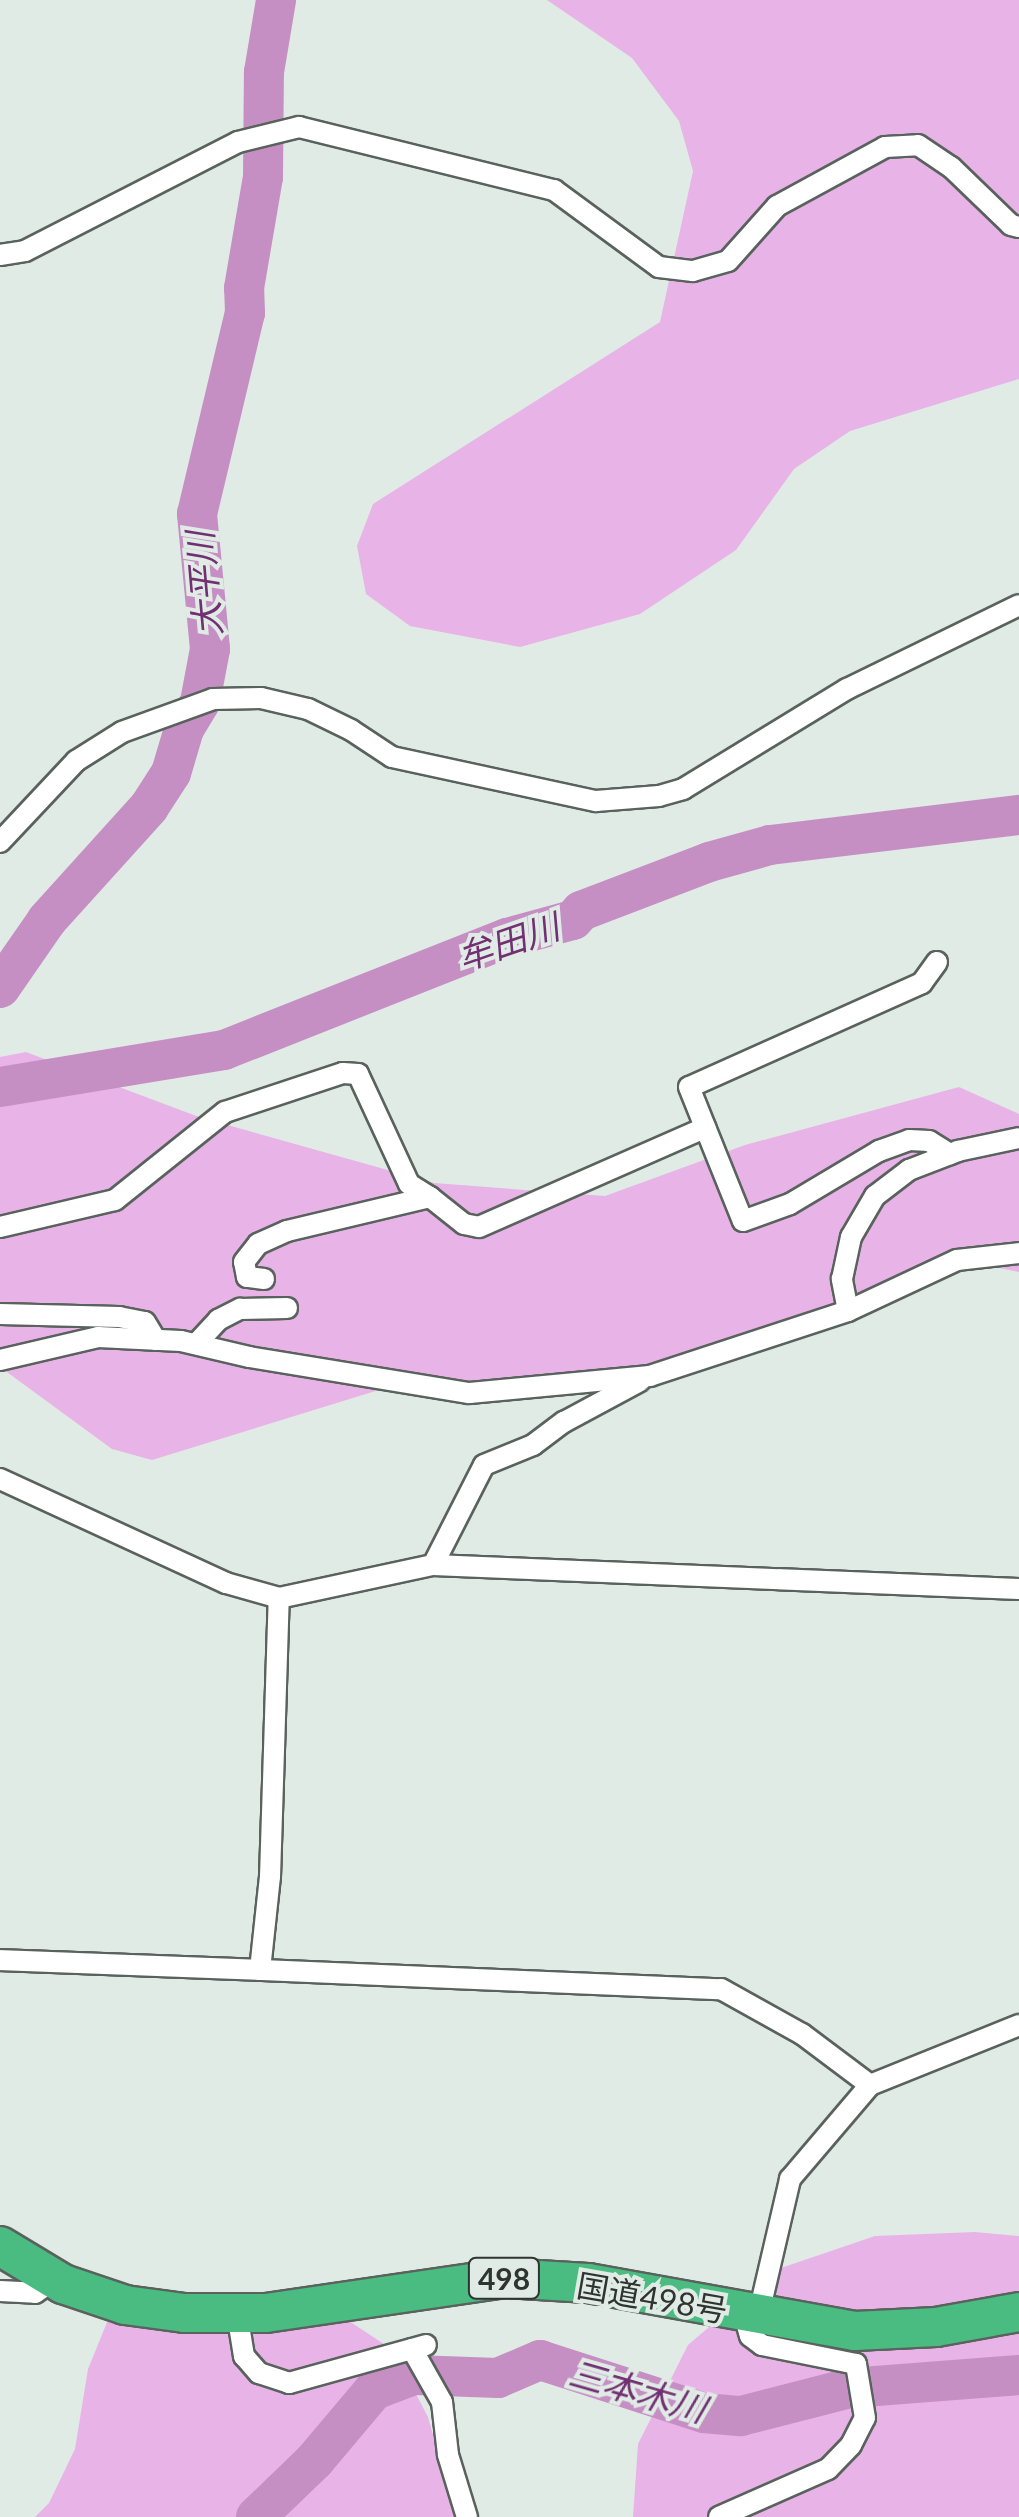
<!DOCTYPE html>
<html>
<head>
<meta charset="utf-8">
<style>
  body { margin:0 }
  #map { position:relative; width:1019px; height:2517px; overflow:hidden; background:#e1ebe5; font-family:Lato,"Noto Sans JP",sans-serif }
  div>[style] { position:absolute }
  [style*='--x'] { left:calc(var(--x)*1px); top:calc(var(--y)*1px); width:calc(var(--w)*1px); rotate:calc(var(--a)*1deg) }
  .green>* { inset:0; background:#e8b3e7 }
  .river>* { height:40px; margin:-20px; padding:0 20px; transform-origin:20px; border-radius:20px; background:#c58fc4 }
  .roads { filter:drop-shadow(2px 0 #59625c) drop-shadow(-2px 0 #59625c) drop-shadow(0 2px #59625c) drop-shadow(0 -2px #59625c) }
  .street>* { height:20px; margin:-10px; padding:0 10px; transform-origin:10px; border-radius:10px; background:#fff }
  .highway>* { height:38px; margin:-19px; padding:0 19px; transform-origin:19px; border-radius:19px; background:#4bbc81 }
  span { translate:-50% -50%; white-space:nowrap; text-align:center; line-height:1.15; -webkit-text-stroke:8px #e1ebe5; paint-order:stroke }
  .shield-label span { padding:2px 8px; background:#e1ebe5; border:2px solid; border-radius:8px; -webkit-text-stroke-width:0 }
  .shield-label { font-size:30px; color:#303431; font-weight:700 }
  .street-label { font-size:32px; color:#303431 }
  .water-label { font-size:35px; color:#713072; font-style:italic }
</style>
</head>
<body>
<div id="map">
  <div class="green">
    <div style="clip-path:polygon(547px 0,1019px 0,1019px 379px,850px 431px,794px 469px,736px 550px,640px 614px,520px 647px,410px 626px,366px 594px,357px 546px,373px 504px,660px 322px,693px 171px,679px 121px,632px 58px)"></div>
    <div style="clip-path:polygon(26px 1052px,199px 1117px,434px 1183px,605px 1196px,745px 1145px,959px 1087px,1019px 1114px,1019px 1272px,989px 1266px,913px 1270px,741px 1354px,685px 1376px,516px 1385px,449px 1379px,395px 1385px,152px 1460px,112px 1449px,0 1367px,0 1057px)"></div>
    <div style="clip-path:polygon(975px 2232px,1019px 2236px,1019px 2517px,633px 2517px,638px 2444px,688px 2345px,736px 2304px,778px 2269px,875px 2236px)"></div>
    <div style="clip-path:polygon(293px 2304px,349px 2321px,393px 2350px,428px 2417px,456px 2517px,35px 2517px,49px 2503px,75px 2449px,88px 2369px,110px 2315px)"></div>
  </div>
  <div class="river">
    <div style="--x:0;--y:988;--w:83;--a:-55.3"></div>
    <div style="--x:47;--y:920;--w:152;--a:-47.9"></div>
    <div style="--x:149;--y:807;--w:40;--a:-57.1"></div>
    <div style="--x:171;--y:773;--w:46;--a:-73.5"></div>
    <div style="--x:184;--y:729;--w:31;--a:-59"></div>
    <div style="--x:200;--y:702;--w:54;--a:-79.3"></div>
    <div style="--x:210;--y:649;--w:136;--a:-95.5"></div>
    <div style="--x:197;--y:514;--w:207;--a:-76.6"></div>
    <div style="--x:245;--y:313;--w:25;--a:-92"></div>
    <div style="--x:244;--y:288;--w:113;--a:-80.3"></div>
    <div style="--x:263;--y:177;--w:105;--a:-89.5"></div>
    <div style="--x:264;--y:72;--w:73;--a:-80.5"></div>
    <div style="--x:0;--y:1087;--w:227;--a:-9.4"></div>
    <div style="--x:224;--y:1050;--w:304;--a:-21.6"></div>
    <div style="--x:507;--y:938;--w:68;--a:-15.3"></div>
    <div style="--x:573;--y:920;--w:12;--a:-48"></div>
    <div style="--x:581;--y:911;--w:137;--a:-20.9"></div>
    <div style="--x:709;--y:862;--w:63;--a:-15.6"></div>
    <div style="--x:770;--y:845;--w:251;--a:-6.9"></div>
    <div style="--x:256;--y:2517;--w:82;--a:-44"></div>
    <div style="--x:315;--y:2460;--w:92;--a:-49.9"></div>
    <div style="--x:374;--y:2390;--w:43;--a:-20.6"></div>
    <div style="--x:414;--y:2375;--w:84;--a:2"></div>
    <div style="--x:498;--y:2378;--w:46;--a:-23.2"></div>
    <div style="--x:540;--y:2360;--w:172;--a:17.9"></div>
    <div style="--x:704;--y:2413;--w:37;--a:5"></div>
    <div style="--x:741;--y:2416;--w:113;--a:-14.4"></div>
    <div style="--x:850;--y:2388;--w:169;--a:-4.4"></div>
  </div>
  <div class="roads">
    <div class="street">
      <div style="--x:0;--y:255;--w:25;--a:-9"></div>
      <div style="--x:25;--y:251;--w:239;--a:-27.1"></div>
      <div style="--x:238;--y:142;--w:63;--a:-13.8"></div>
      <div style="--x:299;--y:127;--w:263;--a:13.9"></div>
      <div style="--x:554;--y:190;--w:130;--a:36.3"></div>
      <div style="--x:659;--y:267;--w:34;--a:7"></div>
      <div style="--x:693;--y:271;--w:36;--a:-16"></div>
      <div style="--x:728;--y:261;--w:74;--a:-48.3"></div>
      <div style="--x:777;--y:206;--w:123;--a:-28.6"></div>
      <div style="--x:885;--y:147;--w:33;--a:-3"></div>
      <div style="--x:918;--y:145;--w:40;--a:34"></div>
      <div style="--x:951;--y:167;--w:83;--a:44"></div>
      <div style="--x:1011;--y:225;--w:8;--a:14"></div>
      <div style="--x:0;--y:842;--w:111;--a:-46.8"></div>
      <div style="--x:76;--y:761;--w:54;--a:-32.2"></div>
      <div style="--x:122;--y:732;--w:97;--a:-19.9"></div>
      <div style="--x:213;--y:699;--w:48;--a:-1.2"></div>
      <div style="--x:261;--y:698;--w:48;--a:13.2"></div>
      <div style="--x:308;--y:709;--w:48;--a:26"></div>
      <div style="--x:351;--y:730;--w:49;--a:33.4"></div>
      <div style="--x:392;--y:757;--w:209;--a:12.2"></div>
      <div style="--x:596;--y:801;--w:63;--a:-4.5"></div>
      <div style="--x:659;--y:796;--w:25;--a:-16"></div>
      <div style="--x:683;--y:789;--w:192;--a:-31.4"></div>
      <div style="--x:847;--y:689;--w:191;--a:-26"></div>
      <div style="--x:937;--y:962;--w:26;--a:126"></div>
      <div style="--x:922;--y:983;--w:255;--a:155.9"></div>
      <div style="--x:689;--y:1087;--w:144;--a:68.1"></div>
      <div style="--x:743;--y:1221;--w:50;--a:-19.9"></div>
      <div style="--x:790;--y:1204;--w:104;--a:-30.8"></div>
      <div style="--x:879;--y:1151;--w:32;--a:-20"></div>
      <div style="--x:909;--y:1140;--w:20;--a:3"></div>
      <div style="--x:929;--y:1141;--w:25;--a:32"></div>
      <div style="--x:0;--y:1227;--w:118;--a:-13.2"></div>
      <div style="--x:115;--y:1200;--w:141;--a:-38.7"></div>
      <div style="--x:225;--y:1112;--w:124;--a:-18.3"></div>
      <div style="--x:343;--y:1073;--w:15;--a:4"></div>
      <div style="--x:358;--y:1074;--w:121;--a:65.1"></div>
      <div style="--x:409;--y:1184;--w:25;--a:32"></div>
      <div style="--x:264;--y:1279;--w:17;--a:-173"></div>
      <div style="--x:247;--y:1277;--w:15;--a:-101"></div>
      <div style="--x:244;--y:1262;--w:23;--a:-52"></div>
      <div style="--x:258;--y:1244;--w:32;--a:-24"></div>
      <div style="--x:287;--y:1231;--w:147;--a:-13.4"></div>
      <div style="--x:430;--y:1197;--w:43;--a:38.5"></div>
      <div style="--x:464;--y:1224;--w:15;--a:11"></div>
      <div style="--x:479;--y:1227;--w:247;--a:-23.7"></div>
      <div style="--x:848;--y:1311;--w:33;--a:-101"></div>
      <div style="--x:842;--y:1279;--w:43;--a:-77.9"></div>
      <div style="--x:851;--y:1237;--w:48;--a:-59.7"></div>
      <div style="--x:875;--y:1196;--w:43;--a:-37.4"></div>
      <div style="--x:909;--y:1170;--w:53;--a:-21.2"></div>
      <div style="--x:958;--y:1151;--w:62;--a:-12"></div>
      <div style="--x:0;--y:1314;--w:119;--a:1.4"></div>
      <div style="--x:119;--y:1317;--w:26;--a:11"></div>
      <div style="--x:145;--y:1322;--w:21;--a:59"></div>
      <div style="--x:196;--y:1344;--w:33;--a:-47"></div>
      <div style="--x:218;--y:1320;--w:25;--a:-27"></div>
      <div style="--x:240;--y:1309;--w:47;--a:-1.2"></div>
      <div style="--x:0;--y:1360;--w:101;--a:-13.2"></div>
      <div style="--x:98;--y:1337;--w:83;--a:2.8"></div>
      <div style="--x:181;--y:1341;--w:70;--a:13.2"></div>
      <div style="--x:249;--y:1357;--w:223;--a:9.3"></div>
      <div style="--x:469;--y:1393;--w:182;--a:-5.4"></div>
      <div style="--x:650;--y:1376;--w:208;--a:-18.2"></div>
      <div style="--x:848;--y:1311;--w:120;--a:-25.1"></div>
      <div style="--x:957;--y:1260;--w:62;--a:-6.4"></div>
      <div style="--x:0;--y:1479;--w:249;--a:24.7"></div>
      <div style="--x:226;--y:1583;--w:55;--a:15.8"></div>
      <div style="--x:279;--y:1598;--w:157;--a:-12.1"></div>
      <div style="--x:433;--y:1565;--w:586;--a:2.35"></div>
      <div style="--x:433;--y:1565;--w:112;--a:-63"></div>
      <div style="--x:484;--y:1465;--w:53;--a:-22.2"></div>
      <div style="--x:533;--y:1445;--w:39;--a:-37"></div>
      <div style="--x:564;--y:1422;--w:86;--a:-28.3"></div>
      <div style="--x:0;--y:1960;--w:260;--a:2.2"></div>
      <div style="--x:260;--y:1970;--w:94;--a:-83.9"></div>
      <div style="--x:270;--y:1877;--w:279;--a:-88.2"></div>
      <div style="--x:260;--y:1970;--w:461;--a:2.4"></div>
      <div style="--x:721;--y:1989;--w:93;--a:29.1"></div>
      <div style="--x:802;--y:2034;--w:85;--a:36.9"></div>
      <div style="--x:0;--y:2291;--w:35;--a:3"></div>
      <div style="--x:35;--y:2293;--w:24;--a:-35"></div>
      <div style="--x:237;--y:2313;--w:44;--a:80.8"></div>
      <div style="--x:244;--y:2356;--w:23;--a:49"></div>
      <div style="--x:259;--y:2373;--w:32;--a:18"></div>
      <div style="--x:289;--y:2383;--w:142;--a:-15.5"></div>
      <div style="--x:758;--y:2317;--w:142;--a:-76.9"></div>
      <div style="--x:790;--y:2179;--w:123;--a:-49.6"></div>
      <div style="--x:870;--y:2085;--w:161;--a:-21.9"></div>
      <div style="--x:412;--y:2349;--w:61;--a:60.5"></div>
      <div style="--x:442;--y:2402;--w:53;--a:83.5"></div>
      <div style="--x:448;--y:2455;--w:65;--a:73"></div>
      <div style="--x:719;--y:2517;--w:119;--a:-23.8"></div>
      <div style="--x:828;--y:2469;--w:33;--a:-46"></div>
      <div style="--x:851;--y:2445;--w:30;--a:-63"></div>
      <div style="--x:865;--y:2418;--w:55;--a:-99.5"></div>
      <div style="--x:856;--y:2364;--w:96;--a:-168.6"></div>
      <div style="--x:762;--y:2345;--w:15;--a:-143"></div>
      <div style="--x:750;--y:2336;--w:22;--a:-106"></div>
    </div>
    <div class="highway">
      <div style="--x:0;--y:2246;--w:74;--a:31.1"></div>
      <div style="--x:63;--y:2284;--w:65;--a:18.7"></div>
      <div style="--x:125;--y:2305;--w:60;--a:7.7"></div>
      <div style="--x:184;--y:2313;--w:82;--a:0"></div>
      <div style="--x:266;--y:2313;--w:242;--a:-8.3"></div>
      <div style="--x:505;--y:2278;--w:83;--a:3.4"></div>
      <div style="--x:588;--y:2283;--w:271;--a:10.2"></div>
      <div style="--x:855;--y:2331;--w:81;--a:-2.8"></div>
      <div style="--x:936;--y:2327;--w:84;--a:-10.2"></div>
    </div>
  </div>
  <div class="shield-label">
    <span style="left:504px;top:2278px">498</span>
  </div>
  <div class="street-label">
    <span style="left:652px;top:2298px;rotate:10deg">国道498号</span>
  </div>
  <div class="water-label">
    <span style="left:203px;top:584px;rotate:-95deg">大平川</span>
    <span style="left:508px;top:941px;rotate:-19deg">牟田川</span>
    <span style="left:638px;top:2390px;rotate:16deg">三本木川</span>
  </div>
</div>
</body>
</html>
